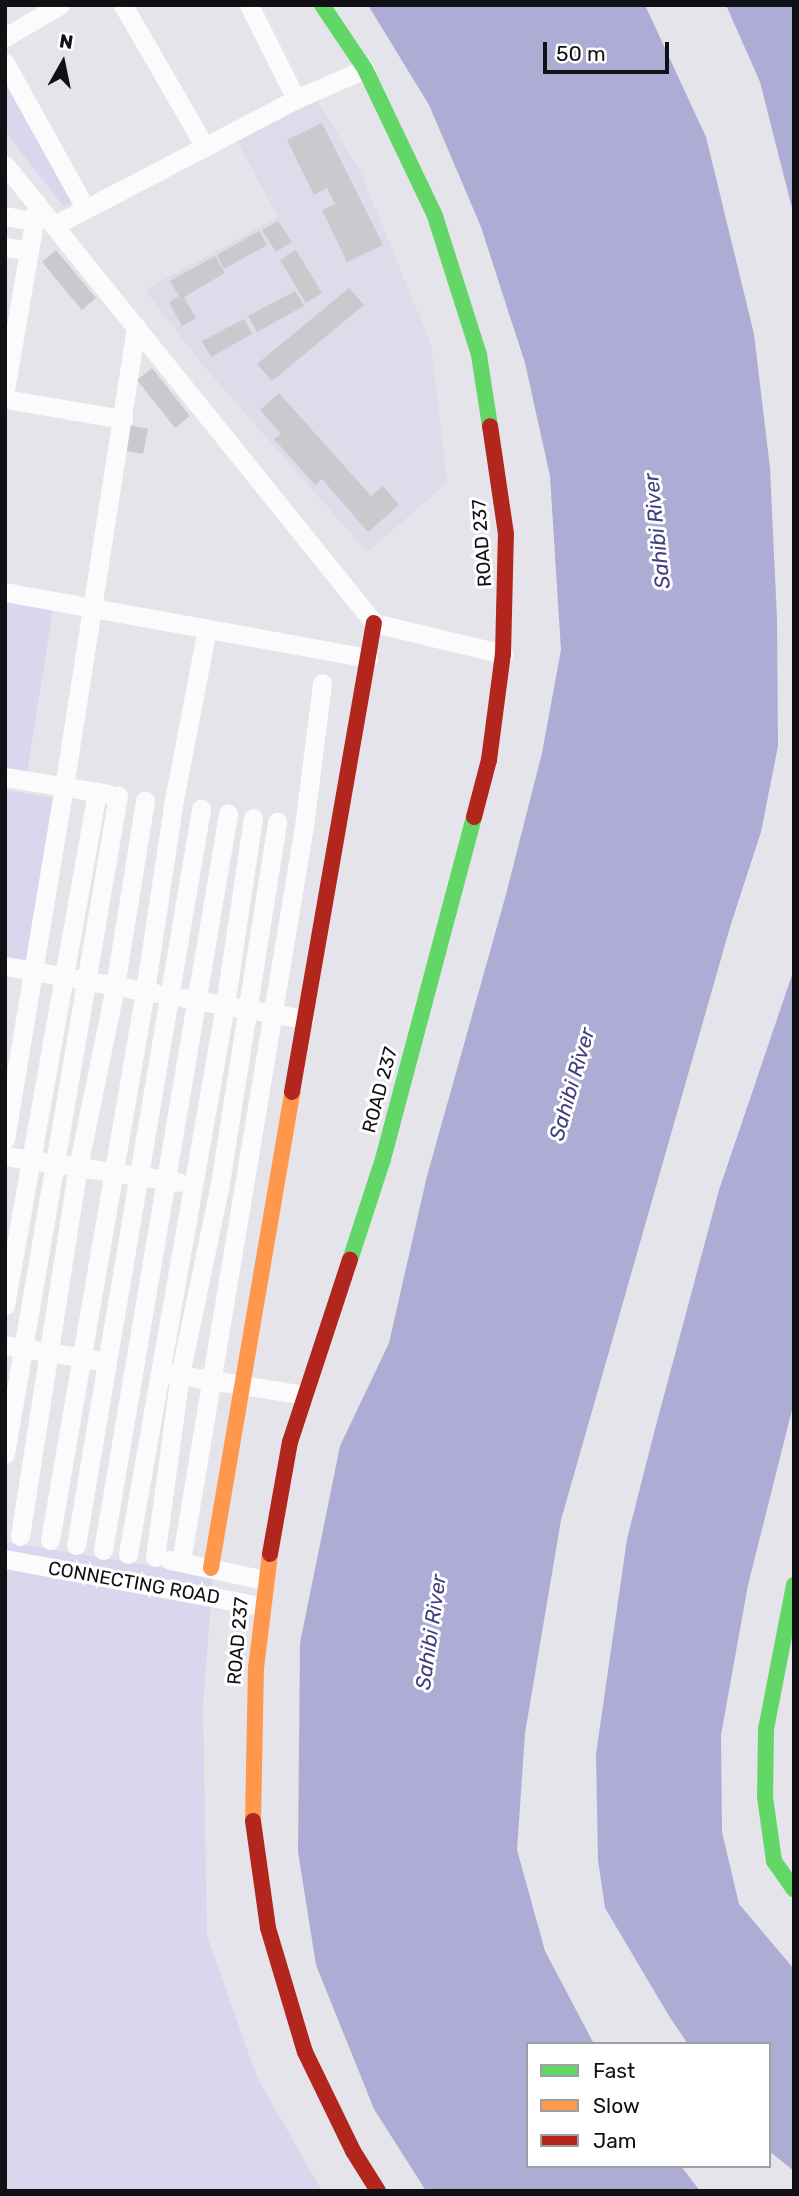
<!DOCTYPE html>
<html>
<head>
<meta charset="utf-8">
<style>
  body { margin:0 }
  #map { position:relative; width:799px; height:2196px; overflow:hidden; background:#e4e4ea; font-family:Rubik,sans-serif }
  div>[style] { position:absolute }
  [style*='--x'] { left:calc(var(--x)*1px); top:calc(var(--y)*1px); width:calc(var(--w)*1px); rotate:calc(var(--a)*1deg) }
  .built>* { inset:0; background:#dcdceb }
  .green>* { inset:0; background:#d8d7ee }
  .water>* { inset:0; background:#adacd4 }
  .building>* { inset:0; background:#cacace }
  .street>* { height:19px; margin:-9.5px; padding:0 9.5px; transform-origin:9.5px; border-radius:9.5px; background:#fbfbfc }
  .fast>* { height:16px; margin:-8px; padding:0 8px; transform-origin:8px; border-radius:8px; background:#63d668 }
  .slow>* { height:16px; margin:-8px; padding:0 8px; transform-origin:8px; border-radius:8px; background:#ff974d }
  .jam>* { height:16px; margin:-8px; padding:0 8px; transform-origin:8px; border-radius:8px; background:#b3261e }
  span { translate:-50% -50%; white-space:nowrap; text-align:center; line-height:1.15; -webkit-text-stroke:6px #fff; paint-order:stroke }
  .street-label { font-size:19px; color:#101015 }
  .water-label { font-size:21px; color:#433c7f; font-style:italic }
  .frame { position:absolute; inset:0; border:7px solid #101015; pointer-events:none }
  .legend { position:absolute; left:526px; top:2042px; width:245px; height:126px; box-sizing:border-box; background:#fff; border:2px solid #9f9fa1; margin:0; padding:9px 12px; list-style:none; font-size:21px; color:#101015 }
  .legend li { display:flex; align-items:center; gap:14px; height:35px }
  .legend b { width:35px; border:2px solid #9f9fa1 }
  .north { position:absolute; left:28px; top:28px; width:70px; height:70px; -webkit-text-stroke:5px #fff; paint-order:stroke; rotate:9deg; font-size:19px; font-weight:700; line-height:28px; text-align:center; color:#101015 }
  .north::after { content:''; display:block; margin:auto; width:24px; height:32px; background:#101015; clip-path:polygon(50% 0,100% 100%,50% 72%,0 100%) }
  .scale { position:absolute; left:543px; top:42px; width:126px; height:32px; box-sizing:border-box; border:4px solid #101015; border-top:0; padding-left:9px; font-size:21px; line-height:24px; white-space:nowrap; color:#101015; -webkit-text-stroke:5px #fff; paint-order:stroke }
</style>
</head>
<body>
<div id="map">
  <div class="built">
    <div style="clip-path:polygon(312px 92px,360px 171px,431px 345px,447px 483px,367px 552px,202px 364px,145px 290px,278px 217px,235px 137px)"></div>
  </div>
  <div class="green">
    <div style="clip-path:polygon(5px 80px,74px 201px,64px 207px,5px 132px)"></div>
    <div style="clip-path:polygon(5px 601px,53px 609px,27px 773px,5px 770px)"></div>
    <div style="clip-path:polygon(5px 790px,54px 798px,27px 960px,5px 957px)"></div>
    <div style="clip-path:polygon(5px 1542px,213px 1576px,203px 1706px,207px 1936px,257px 2077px,322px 2191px,5px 2191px)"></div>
  </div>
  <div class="water">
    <div style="clip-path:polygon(368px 5px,645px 5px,706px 137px,754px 334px,770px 468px,777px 619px,778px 746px,761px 832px,730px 927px,561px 1520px,525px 1733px,517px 1850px,545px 1951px,594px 2044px,528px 2044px,528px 2166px,681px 2166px,700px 2191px,426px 2191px,374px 2109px,316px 1965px,298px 1852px,300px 1643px,340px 1446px,389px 1343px,427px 1176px,505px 898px,542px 753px,561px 650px,550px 476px,525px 363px,481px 227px,429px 105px)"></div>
    <div style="clip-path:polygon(726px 5px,794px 5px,794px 216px,760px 82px)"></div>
    <div style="clip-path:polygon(794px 969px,794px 1402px,748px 1585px,721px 1735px,722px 1832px,739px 1904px,794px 1969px,794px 2171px,769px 2151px,769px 2044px,688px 2044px,669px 2016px,605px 1908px,598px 1860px,596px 1754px,627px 1539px,655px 1429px,719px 1190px)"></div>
  </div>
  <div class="building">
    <div style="clip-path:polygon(322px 123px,383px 245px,347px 262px,322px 210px,335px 204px,327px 188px,314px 195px,287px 140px)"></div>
    <div style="clip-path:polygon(278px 221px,292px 242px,276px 252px,262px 230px)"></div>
    <div style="clip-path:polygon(259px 231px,267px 245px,224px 269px,217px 255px)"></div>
    <div style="clip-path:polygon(56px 250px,96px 298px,82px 310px,42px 262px)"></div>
    <div style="clip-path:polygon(296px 250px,322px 293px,306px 303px,280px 260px)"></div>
    <div style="clip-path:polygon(215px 256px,225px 273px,184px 297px,196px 318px,182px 326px,169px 302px,179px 296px,170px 281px)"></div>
    <div style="clip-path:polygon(349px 288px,364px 305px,272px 381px,257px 364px)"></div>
    <div style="clip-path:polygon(295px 291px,304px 306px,257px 332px,248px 316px)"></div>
    <div style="clip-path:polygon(244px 319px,252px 334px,211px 357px,202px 341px)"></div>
    <div style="clip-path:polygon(152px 368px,190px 416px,175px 428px,137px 380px)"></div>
    <div style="clip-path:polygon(279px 393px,371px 496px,383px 486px,399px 505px,368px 532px,322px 479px,315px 485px,274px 439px,281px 434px,260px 410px)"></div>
    <div style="clip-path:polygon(128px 425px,148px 429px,143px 454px,122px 450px)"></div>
  </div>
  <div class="street">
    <div style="--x:123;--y:5;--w:164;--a:60"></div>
    <div style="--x:249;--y:5;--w:105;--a:63.4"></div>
    <div style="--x:5;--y:37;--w:64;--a:-30.2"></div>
    <div style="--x:5;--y:63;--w:167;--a:61"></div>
    <div style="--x:5;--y:165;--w:588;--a:51.14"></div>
    <div style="--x:374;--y:623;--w:133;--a:13.5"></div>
    <div style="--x:5;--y:216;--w:29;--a:10"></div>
    <div style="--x:55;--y:225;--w:272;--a:-27.6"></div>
    <div style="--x:296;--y:99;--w:75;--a:-23.5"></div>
    <div style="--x:5;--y:247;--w:24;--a:9"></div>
    <div style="--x:5;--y:390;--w:189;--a:-80.2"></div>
    <div style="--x:5;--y:399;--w:120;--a:9.6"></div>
    <div style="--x:5;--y:592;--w:369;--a:10.3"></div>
    <div style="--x:5;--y:777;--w:105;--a:9.3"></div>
    <div style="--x:5;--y:966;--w:152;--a:10.2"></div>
    <div style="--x:184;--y:998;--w:122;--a:9.9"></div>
    <div style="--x:5;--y:1139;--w:357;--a:-80.5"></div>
    <div style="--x:64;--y:787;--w:466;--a:-81.1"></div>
    <div style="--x:5;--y:1156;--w:175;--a:8.5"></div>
    <div style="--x:5;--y:1305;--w:521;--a:-79.83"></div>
    <div style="--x:5;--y:1345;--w:92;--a:9.4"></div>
    <div style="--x:167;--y:1373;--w:139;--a:9.1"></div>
    <div style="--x:5;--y:1454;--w:668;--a:-80.26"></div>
    <div style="--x:20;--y:1536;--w:374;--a:-81.1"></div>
    <div style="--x:78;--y:1167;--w:185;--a:-78.4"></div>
    <div style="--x:115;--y:986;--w:188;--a:-80.8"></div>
    <div style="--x:50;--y:1540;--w:557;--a:-80.18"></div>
    <div style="--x:145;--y:991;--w:188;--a:-81.4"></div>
    <div style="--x:173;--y:805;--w:179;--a:-79.1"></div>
    <div style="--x:76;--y:1545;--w:747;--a:-80.36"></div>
    <div style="--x:103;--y:1550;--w:747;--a:-80.36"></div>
    <div style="--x:128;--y:1554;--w:558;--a:-79.98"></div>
    <div style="--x:225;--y:1005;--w:189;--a:-81.5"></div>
    <div style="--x:155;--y:1557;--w:184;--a:-82.2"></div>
    <div style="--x:180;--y:1375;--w:190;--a:-78.2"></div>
    <div style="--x:219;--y:1189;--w:372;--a:-81"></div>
    <div style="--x:5;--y:1559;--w:261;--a:10.4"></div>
    <div style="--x:170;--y:1560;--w:97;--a:11.9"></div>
    <div style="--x:181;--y:1562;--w:746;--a:-80.51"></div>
    <div style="--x:304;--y:826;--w:144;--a:-82.8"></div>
  </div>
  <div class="fast">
    <div style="--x:322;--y:5;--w:77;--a:56.1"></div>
    <div style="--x:365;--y:69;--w:163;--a:64.5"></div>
    <div style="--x:435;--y:216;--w:146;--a:72.4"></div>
    <div style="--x:479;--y:355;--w:72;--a:81.2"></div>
    <div style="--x:350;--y:1260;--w:106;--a:-71.9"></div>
    <div style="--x:383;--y:1159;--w:354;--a:-75.1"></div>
    <div style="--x:794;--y:1585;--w:147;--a:101"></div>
    <div style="--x:766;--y:1729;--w:68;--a:90.8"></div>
    <div style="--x:765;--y:1797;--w:65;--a:82"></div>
    <div style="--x:774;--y:1861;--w:35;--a:55"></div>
  </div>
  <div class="slow">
    <div style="--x:211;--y:1568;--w:483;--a:-80.3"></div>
    <div style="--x:253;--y:1821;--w:153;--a:-88.9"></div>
    <div style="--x:256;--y:1668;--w:115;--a:-83"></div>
  </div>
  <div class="jam">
    <div style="--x:474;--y:817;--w:59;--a:-75.3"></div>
    <div style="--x:489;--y:760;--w:107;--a:-82.5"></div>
    <div style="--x:503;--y:654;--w:120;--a:-88.6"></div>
    <div style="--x:506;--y:534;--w:109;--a:-98.4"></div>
    <div style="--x:292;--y:1092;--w:476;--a:-80.1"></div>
    <div style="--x:270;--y:1554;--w:114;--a:-79.9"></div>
    <div style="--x:290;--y:1442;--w:192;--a:-71.8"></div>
    <div style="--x:253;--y:1821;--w:108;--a:82"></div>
    <div style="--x:268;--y:1928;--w:129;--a:73.4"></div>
    <div style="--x:305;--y:2052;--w:110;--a:64.1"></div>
    <div style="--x:353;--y:2151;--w:47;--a:58"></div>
  </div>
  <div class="street-label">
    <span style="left:482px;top:543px;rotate:-94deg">ROAD 237</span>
    <span style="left:380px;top:1090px;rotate:-75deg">ROAD 237</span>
    <span style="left:134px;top:1583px;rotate:10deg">CONNECTING ROAD</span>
    <span style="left:238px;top:1641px;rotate:-85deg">ROAD 237</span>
  </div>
  <div class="water-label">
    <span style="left:657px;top:531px;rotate:-96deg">Sahibi River</span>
    <span style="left:572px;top:1084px;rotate:-74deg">Sahibi River</span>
    <span style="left:431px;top:1632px;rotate:-82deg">Sahibi River</span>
  </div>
  <div class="frame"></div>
  <ul class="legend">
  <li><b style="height:9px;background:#63d668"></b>Fast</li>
  <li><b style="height:9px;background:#ff974d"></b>Slow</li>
  <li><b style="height:9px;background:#b3261e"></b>Jam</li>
  </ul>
  <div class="north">N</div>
  <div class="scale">50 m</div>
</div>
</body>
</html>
